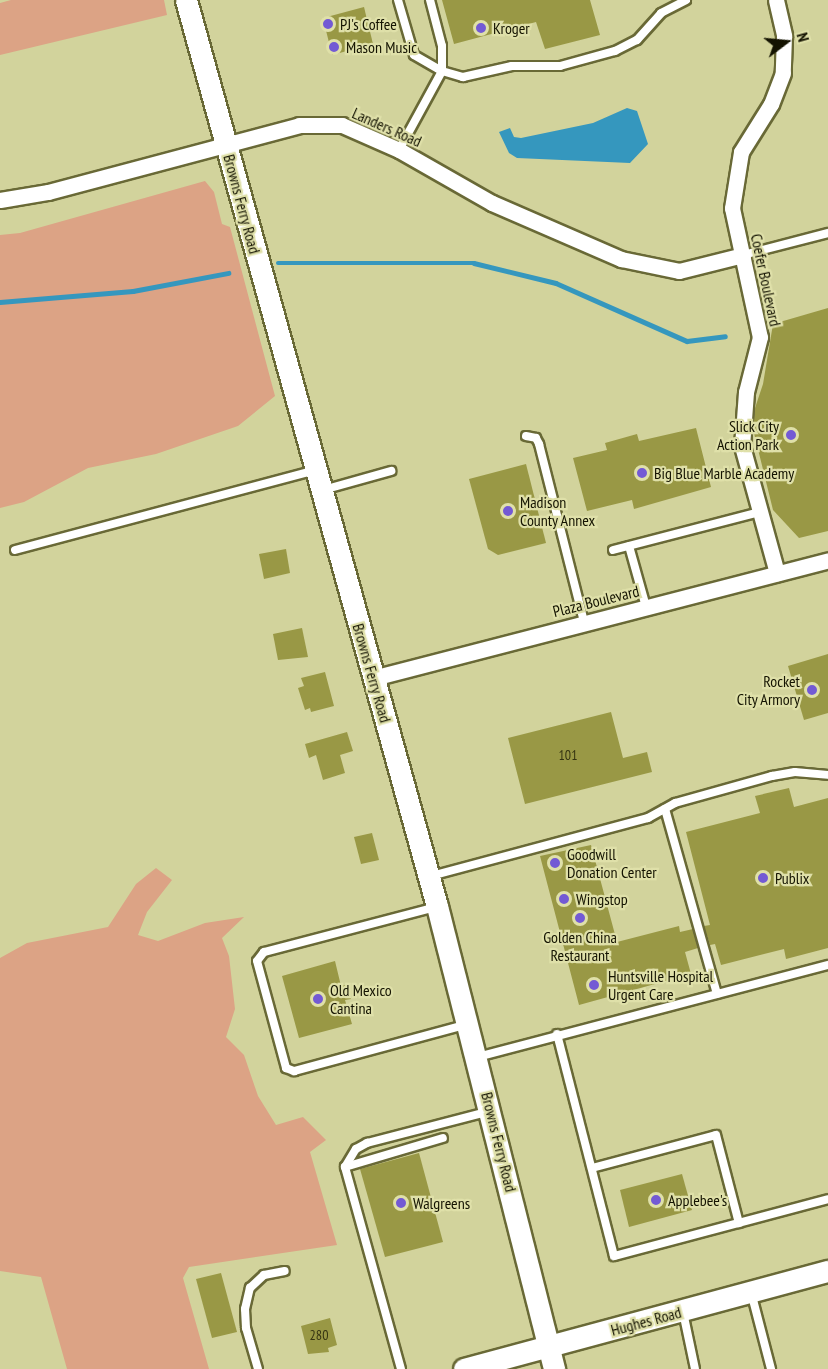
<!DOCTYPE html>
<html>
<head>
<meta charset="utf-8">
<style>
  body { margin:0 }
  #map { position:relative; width:828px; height:1369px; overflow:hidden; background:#d2d39c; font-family:"PT Sans Narrow",sans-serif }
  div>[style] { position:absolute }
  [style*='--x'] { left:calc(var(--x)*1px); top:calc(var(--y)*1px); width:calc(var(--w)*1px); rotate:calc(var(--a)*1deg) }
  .green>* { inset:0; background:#dca385 }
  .water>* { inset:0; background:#3597be }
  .stream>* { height:4.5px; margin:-2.25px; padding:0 2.25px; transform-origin:2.25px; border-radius:2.25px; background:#3597be }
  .building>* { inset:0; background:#999845 }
  .roads { filter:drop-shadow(2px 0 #696936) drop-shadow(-2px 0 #696936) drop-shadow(0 2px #696936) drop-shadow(0 -2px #696936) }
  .service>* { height:8px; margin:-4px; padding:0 4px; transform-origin:4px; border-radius:4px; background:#fff }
  .minor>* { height:15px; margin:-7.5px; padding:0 7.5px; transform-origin:7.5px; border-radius:7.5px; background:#fff }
  .secondary>* { height:21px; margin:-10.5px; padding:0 10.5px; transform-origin:10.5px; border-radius:10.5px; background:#fff }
  .dots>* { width:16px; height:16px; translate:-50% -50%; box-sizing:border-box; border:3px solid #dfe0a9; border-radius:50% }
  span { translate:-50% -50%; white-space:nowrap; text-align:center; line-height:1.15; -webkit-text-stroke:4.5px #dfe0a9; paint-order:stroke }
  .number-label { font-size:14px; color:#353412 }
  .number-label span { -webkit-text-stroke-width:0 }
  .poi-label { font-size:16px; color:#141301 }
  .left { translate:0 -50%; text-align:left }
  .right { translate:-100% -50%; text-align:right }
  .street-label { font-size:16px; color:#141301 }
  .north { position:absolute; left:756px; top:12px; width:60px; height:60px; -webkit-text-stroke:4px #dfe0a9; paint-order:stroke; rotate:74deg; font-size:16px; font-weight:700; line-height:24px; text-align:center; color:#141301 }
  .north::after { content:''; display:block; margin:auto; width:21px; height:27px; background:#141301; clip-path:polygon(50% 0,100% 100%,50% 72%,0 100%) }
</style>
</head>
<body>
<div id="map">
  <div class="green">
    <div style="clip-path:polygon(11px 0,164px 0,167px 15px,0 55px,0 3px)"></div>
    <div style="clip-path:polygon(205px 181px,214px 192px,222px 224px,230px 227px,275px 396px,238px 426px,156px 454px,88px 468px,24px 502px,0 508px,0 235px,20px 233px)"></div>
    <div style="clip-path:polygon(156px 868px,172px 880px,147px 912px,138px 935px,158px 941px,205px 923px,244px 917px,222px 938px,229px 956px,235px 1009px,226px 1037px,244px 1055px,258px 1096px,276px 1125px,303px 1117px,326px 1140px,310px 1152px,337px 1245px,189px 1267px,183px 1278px,209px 1369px,67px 1369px,41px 1277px,0 1271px,0 958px,27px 943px,108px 927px,136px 884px)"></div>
  </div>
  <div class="water">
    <div style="clip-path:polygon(627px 108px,637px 111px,648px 144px,630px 163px,517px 158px,509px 153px,499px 132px,510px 128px,514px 137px,521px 138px,593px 123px)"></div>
  </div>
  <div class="stream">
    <div style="--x:278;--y:263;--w:196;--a:0"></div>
    <div style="--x:474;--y:263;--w:84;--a:13.7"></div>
    <div style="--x:556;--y:283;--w:143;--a:23.9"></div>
    <div style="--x:687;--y:341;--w:38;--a:-7"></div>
    <div style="--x:0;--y:302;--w:133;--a:-4.7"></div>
    <div style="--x:133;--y:291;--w:97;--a:-10.7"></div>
  </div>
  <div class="building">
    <div style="clip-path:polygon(442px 0,590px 0,600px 35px,545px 49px,536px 22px,454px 44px)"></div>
    <div style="clip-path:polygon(364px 7px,373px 44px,332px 55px,323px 18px)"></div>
    <div style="clip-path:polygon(828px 308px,828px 531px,799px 538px,773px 510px,753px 429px,755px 408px,763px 384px,773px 324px)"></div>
    <div style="clip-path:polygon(696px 428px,711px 487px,634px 509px,632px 500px,587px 511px,573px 458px,607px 450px,605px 443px,637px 434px,639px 441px)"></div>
    <div style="clip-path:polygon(526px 464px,546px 543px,498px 555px,488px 549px,469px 479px)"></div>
    <div style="clip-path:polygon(286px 549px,290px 573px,264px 579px,259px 554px)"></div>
    <div style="clip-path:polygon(302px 628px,308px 657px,278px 660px,273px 634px)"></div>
    <div style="clip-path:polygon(828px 654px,828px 713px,804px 720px,788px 666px)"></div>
    <div style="clip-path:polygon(325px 672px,334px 706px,311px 712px,310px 708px,305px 710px,298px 688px,304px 686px,301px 678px)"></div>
    <div style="clip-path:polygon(611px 712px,623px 758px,647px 752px,652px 772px,525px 804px,508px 738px)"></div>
    <div style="clip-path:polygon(347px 732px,353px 751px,340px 755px,345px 773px,323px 780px,316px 755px,309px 758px,305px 744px)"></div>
    <div style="clip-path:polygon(789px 788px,794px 807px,828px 798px,828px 948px,786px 959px,784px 949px,721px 965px,715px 944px,710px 945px,704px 926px,710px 925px,686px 832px,760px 813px,755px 796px)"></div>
    <div style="clip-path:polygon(372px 833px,379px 860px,361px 864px,354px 837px)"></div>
    <div style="clip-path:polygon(591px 845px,617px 942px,679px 926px,680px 932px,693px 929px,698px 948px,685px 952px,691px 974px,579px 1005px,540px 856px)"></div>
    <div style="clip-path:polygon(335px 961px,341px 986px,347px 985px,351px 999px,345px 1000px,352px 1024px,299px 1038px,282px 976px)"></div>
    <div style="clip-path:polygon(419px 1153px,443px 1242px,385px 1257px,360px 1169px)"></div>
    <div style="clip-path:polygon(682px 1174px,692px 1210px,629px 1227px,620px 1190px)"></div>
    <div style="clip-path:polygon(221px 1273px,237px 1332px,212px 1338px,196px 1279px)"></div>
    <div style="clip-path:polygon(330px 1318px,337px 1345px,328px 1348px,329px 1352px,308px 1354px,301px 1326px)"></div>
  </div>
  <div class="roads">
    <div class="service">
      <div style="--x:398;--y:0;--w:57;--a:73.8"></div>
      <div style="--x:414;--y:55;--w:32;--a:30"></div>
      <div style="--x:442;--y:71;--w:22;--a:16"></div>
      <div style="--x:463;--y:77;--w:50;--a:-12.7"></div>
      <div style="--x:512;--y:66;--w:48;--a:0"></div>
      <div style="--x:560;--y:66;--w:57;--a:-15.3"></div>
      <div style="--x:615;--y:51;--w:25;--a:-27"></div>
      <div style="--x:637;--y:40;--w:36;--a:-48"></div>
      <div style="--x:661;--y:13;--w:28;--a:-27"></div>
      <div style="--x:399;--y:150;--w:90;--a:-61.4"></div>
      <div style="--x:442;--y:71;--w:25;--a:-90"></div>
      <div style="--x:442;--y:46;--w:48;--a:-104.6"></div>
      <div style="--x:743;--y:255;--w:88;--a:-14.5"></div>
      <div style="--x:526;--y:436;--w:10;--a:11"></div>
      <div style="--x:536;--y:438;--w:7;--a:63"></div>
      <div style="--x:539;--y:444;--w:184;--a:75.8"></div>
      <div style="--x:323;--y:490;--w:71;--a:-15.6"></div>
      <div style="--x:629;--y:546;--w:63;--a:74.4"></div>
      <div style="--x:15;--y:550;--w:310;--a:-14.9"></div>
      <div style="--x:613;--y:550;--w:152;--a:-14.5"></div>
      <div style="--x:665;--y:809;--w:192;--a:74.3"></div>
      <div style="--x:431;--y:876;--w:225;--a:-15"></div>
      <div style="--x:648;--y:818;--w:31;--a:-29"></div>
      <div style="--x:675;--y:803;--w:101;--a:-15.6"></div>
      <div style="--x:772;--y:776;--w:23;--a:-10"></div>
      <div style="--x:795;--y:772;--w:33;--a:5"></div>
      <div style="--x:436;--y:907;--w:178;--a:165.3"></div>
      <div style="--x:264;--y:952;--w:11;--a:128"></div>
      <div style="--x:257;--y:961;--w:111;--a:74.8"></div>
      <div style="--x:286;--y:1068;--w:9;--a:21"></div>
      <div style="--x:294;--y:1071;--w:177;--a:-15.1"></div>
      <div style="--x:557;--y:1034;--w:229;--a:75.6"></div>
      <div style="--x:614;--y:1256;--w:221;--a:-14.9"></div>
      <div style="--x:477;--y:1057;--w:363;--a:-14.7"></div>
      <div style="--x:345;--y:1167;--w:102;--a:-16.5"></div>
      <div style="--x:592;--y:1168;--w:128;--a:-14.9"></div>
      <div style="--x:716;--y:1135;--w:91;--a:75.4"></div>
      <div style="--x:751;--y:1292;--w:80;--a:75.4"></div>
      <div style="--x:683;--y:1312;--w:58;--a:78.1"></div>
      <div style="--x:258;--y:1369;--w:43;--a:-106.3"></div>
      <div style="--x:246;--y:1328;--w:19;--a:-93"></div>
      <div style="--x:245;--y:1309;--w:22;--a:-77"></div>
      <div style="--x:250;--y:1288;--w:19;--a:-43"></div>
      <div style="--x:264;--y:1275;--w:21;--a:-11"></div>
      <div style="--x:401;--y:1369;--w:210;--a:-105.5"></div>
      <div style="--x:345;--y:1167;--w:21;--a:-59"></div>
      <div style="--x:356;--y:1149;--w:13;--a:-29"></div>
      <div style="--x:367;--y:1143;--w:124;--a:-14.5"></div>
    </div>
    <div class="minor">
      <div style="--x:776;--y:0;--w:37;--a:77"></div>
      <div style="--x:784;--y:36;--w:37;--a:92"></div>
      <div style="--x:783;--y:73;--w:33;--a:111"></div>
      <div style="--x:771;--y:104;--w:57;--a:122"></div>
      <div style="--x:741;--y:152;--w:57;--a:99.1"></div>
      <div style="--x:732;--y:208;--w:132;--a:77.8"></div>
      <div style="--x:760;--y:337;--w:57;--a:104.3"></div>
      <div style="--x:746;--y:392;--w:54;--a:94.2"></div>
      <div style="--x:742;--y:446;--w:132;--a:74.6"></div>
      <div style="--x:0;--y:200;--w:49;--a:-9.5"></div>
      <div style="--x:48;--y:192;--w:260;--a:-14.9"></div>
      <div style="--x:299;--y:125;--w:43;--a:0"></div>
      <div style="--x:342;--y:125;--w:62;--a:23.7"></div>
      <div style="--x:399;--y:150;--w:107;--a:29.7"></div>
      <div style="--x:492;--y:203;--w:141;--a:23.5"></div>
      <div style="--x:621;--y:259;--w:59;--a:11.7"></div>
      <div style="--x:679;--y:271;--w:66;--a:-14"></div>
      <div style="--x:373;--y:678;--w:470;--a:-14.5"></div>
    </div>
    <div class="secondary">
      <div style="--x:186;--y:0;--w:940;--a:74.52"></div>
      <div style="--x:437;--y:906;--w:478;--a:75.8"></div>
      <div style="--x:464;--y:1369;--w:377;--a:-15.1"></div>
    </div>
  </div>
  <div class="dots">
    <div style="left:328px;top:24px;background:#735ad4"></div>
    <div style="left:481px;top:28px;background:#735ad4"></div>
    <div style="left:334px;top:47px;background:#735ad4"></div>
    <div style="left:791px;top:435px;background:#735ad4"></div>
    <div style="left:642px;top:473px;background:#735ad4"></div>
    <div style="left:508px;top:511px;background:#735ad4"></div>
    <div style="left:812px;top:690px;background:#735ad4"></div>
    <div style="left:555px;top:863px;background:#735ad4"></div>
    <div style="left:763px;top:878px;background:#735ad4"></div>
    <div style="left:564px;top:899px;background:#735ad4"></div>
    <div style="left:580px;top:918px;background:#735ad4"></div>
    <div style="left:594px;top:985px;background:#735ad4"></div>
    <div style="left:318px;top:999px;background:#735ad4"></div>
    <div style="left:656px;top:1200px;background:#735ad4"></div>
    <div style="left:401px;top:1203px;background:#735ad4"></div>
  </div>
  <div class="number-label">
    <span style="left:568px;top:755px">101</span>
    <span style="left:319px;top:1335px">280</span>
  </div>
  <div class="poi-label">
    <span class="left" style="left:340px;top:24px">PJ's Coffee</span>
    <span class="left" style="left:493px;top:28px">Kroger</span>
    <span class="left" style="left:346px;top:47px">Mason Music</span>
    <span class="right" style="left:779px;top:435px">Slick City<br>Action Park</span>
    <span class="left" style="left:654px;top:473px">Big Blue Marble Academy</span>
    <span class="left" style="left:520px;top:511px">Madison<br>County Annex</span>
    <span class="right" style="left:800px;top:690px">Rocket<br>City Armory</span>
    <span class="left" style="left:567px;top:863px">Goodwill<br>Donation Center</span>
    <span class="left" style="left:775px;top:878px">Publix</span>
    <span class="left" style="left:576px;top:899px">Wingstop</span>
    <span style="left:580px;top:946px">Golden China<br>Restaurant</span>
    <span class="left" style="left:608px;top:985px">Huntsville Hospital<br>Urgent Care</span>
    <span class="left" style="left:330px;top:999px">Old Mexico<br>Cantina</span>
    <span class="left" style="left:668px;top:1200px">Applebee's</span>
    <span class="left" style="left:413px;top:1203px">Walgreens</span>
  </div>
  <div class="street-label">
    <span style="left:387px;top:127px;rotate:24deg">Landers Road</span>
    <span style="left:242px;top:204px;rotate:75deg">Browns Ferry Road</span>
    <span style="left:766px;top:280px;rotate:78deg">Coefer Boulevard</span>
    <span style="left:596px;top:601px;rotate:-14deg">Plaza Boulevard</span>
    <span style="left:372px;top:673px;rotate:74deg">Browns Ferry Road</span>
    <span style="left:499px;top:1142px;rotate:76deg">Browns Ferry Road</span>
    <span style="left:646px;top:1321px;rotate:-15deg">Hughes Road</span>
  </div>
  <div class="north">N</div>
</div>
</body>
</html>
